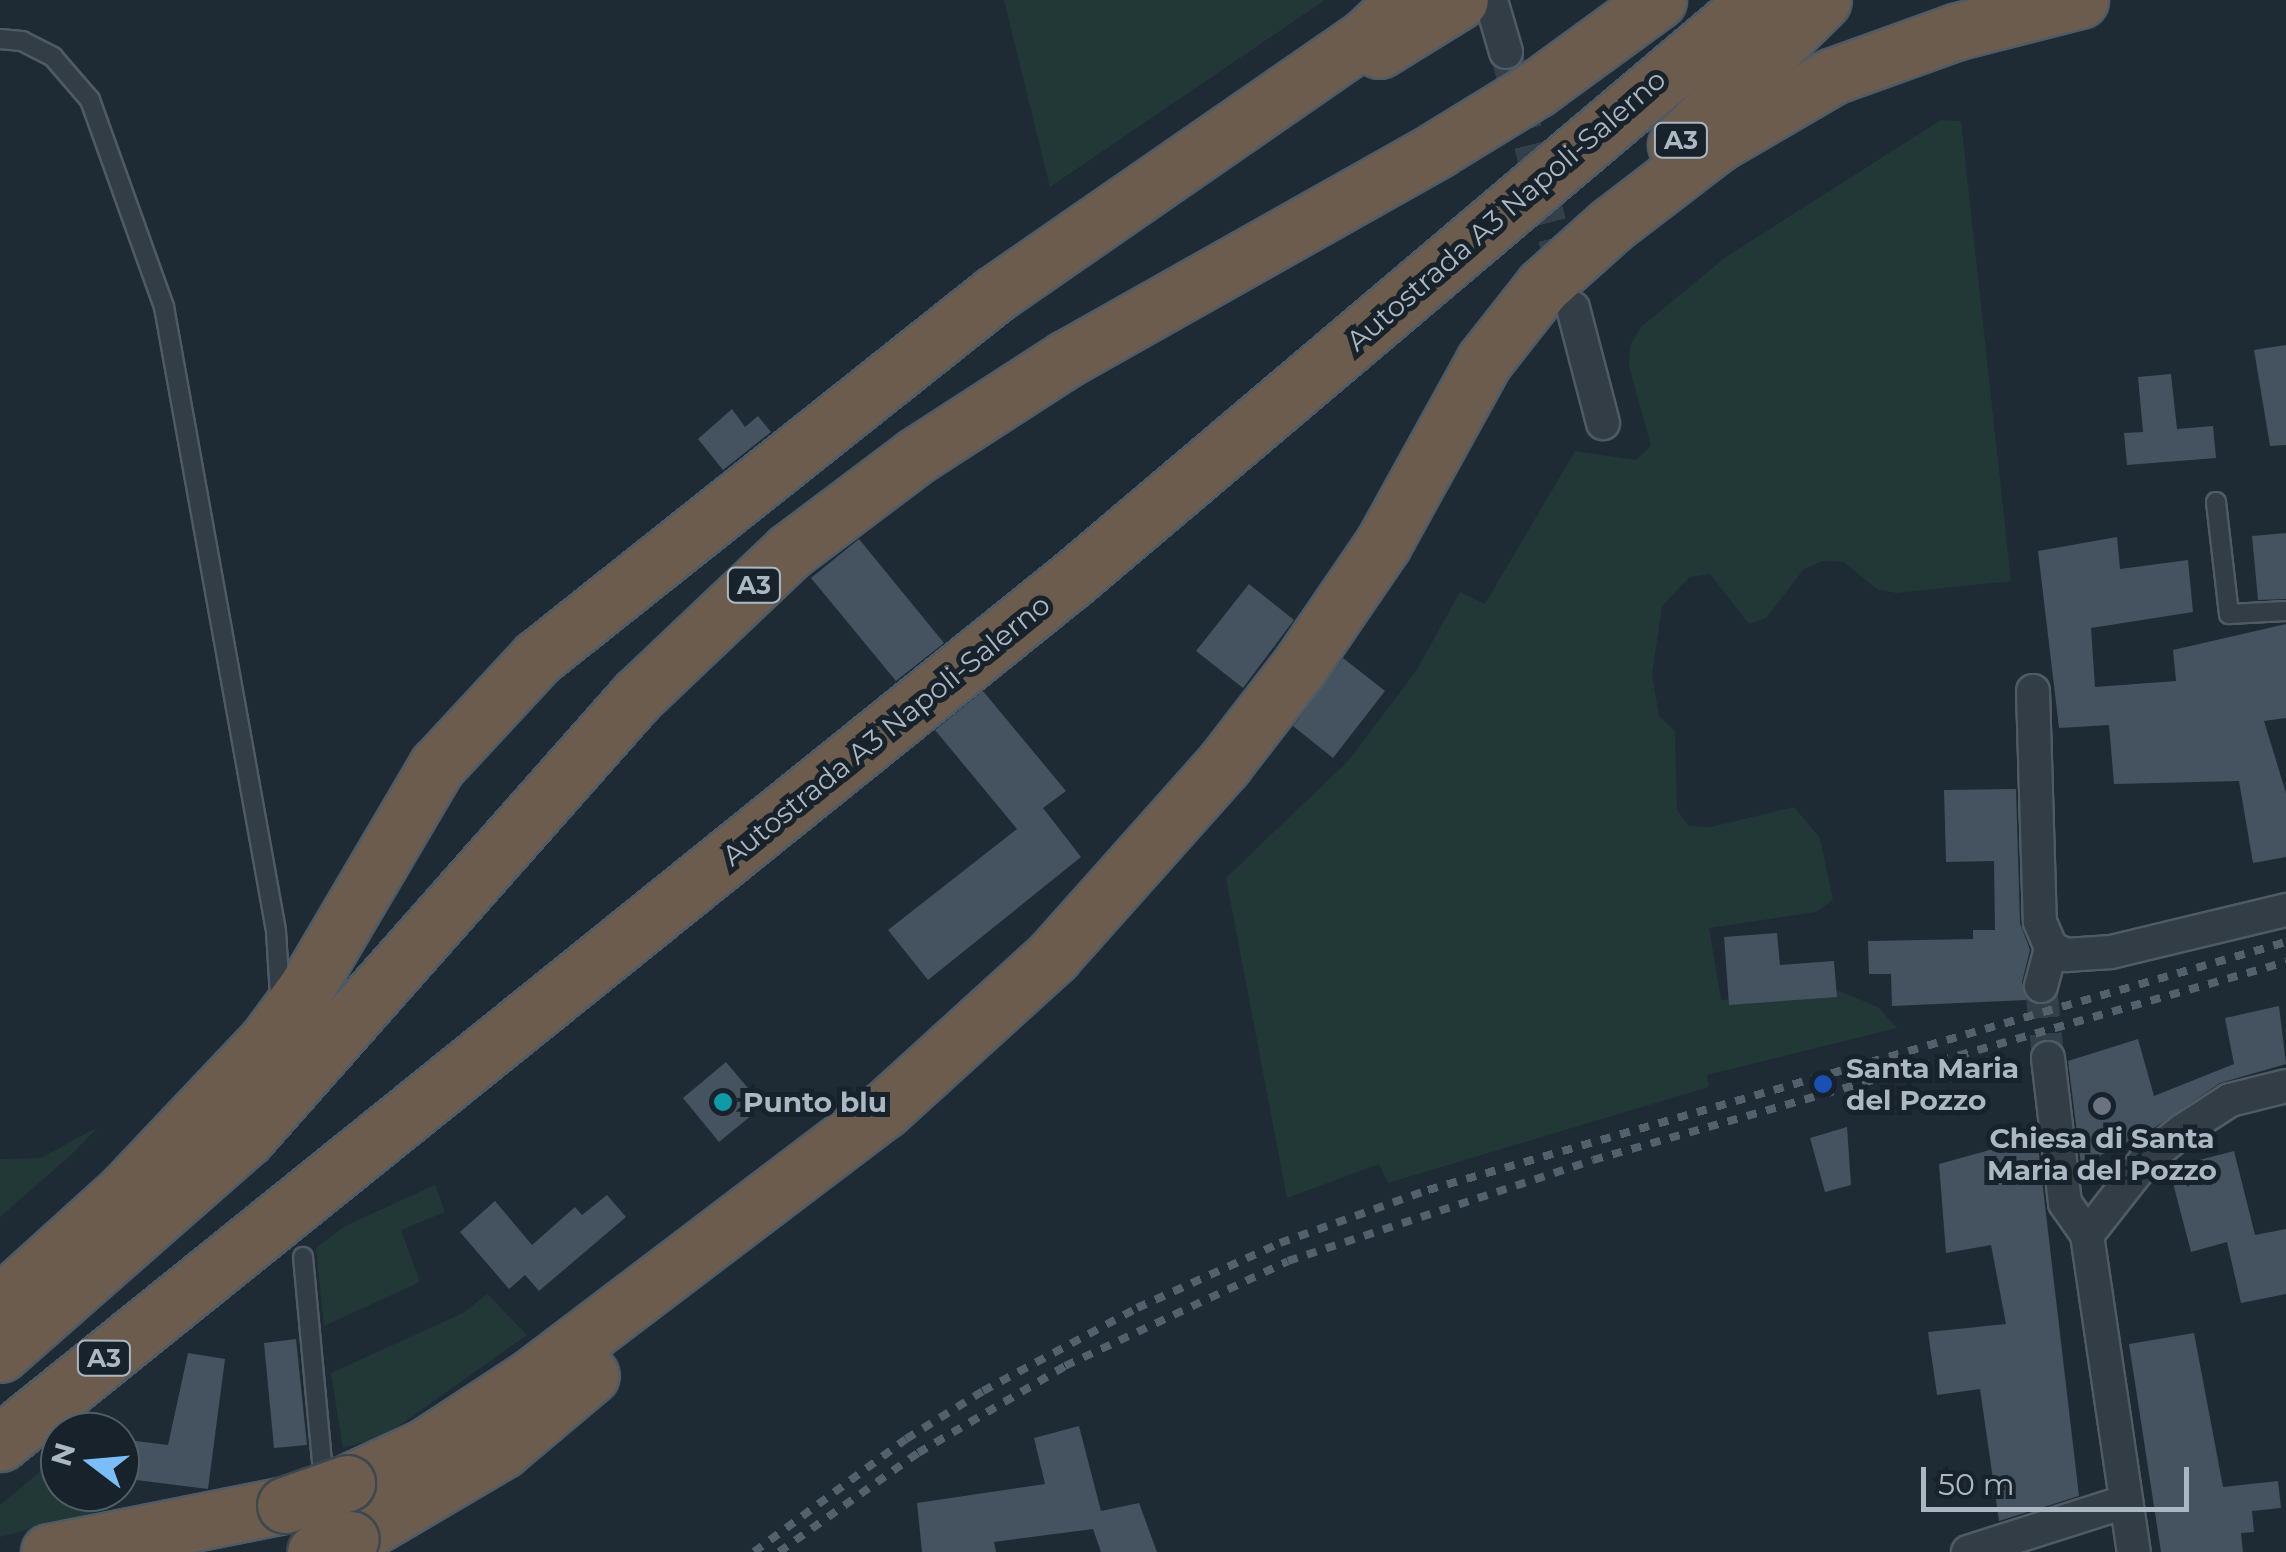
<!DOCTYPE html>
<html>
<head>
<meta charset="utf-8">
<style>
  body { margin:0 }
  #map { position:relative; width:2286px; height:1552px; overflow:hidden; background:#1e2b35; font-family:Montserrat,sans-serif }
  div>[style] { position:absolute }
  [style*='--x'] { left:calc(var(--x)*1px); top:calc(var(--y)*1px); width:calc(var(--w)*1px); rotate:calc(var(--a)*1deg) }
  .green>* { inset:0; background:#213837 }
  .building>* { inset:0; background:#44535f }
  .street-tunnel>* { height:32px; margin-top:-16px; transform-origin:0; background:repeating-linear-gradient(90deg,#33404a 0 32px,transparent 0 48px) }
  .roads { filter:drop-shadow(2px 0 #4f5b64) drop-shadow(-2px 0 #4f5b64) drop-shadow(0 2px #4f5b64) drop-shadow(0 -2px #4f5b64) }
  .lane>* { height:18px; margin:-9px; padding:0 9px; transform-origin:9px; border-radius:9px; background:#323d46 }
  .street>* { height:32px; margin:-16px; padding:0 16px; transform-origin:16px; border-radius:16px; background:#323d46 }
  .highway>* { height:55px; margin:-27.5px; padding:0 27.5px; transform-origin:27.5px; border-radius:27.5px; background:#6c5c4e }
  .rail>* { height:8px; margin-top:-4px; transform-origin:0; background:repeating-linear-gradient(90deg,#53616d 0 10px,transparent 0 20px) }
  .bridges { filter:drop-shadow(2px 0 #3c4850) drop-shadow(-2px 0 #3c4850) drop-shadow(0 2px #3c4850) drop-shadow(0 -2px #3c4850) }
  .highway-bridge>* { height:55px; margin:-27.5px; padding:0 27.5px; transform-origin:27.5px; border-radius:27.5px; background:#6c5c4e }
  .dots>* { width:28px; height:28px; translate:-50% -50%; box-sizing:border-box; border:5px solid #17222a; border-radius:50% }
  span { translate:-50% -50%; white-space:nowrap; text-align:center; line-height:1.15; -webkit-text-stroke:10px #17222a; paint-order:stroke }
  .shield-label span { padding:2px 8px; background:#17222a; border:2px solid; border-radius:8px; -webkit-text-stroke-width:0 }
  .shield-label { font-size:25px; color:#abb8c3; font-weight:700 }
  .street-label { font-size:28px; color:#abb8c3 }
  .poi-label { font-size:28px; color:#abb8c3; font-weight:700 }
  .left { translate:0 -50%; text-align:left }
  .north { position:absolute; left:40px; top:1412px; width:100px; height:100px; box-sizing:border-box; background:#17222a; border:2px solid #525e67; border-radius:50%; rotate:286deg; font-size:28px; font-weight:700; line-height:40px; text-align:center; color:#abb8c3 }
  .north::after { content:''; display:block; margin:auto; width:35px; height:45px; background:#7abdf9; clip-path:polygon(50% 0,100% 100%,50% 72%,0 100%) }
  .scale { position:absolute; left:1921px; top:1467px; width:268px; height:45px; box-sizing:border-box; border:5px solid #abb8c3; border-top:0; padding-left:12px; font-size:30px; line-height:35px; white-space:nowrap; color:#abb8c3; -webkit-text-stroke:8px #17222a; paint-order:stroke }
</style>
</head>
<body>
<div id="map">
  <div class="green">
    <div style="clip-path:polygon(1004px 0,1325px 0,1050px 187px)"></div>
    <div style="clip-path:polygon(1941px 120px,1961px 121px,2011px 581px,1896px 593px,1877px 589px,1843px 562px,1823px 561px,1804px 569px,1766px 618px,1749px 624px,1710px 574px,1690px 577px,1662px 606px,1652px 675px,1659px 716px,1675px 731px,1677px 810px,1689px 826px,1711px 827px,1794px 807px,1820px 838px,1833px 900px,1816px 912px,1709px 928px,1721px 1000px,1839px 991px,1878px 1007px,1897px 1028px,1707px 1075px,1709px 1087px,1388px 1183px,1379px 1164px,1287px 1198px,1226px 878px,1349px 760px,1416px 671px,1460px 592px,1485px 604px,1575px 451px,1636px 460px,1651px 446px,1629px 366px,1630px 346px,1641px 327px,1726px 257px)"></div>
    <div style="clip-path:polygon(98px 1127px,72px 1154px,0 1217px,0 1159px,41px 1158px)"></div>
    <div style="clip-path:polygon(435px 1185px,445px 1212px,401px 1230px,420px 1282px,324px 1326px,316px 1248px,345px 1226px)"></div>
    <div style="clip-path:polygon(487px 1294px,527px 1335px,383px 1437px,343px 1448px,331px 1373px,463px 1313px)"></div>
    <div style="clip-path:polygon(60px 1455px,60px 1492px,102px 1492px,108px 1509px,0 1537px,0 1505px)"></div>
  </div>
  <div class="building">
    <div style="clip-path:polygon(2286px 345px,2286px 445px,2270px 446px,2254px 350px)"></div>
    <div style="clip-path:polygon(2171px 374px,2177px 429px,2213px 426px,2216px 458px,2127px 465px,2124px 433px,2143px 432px,2138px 377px)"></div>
    <div style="clip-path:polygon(732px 409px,745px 427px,758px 416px,771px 432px,723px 470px,698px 439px)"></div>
    <div style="clip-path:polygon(2286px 533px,2286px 599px,2258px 600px,2252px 536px)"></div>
    <div style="clip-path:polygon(2117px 537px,2120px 569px,2188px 560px,2193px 612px,2091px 628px,2095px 687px,2176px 681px,2173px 650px,2286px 624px,2286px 718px,2264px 721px,2286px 793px,2286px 857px,2253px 863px,2239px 781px,2114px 784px,2109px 725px,2059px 728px,2038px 551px)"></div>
    <div style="clip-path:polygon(859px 539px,944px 643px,896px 681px,811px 578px)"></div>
    <div style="clip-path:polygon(1249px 584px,1294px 620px,1243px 688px,1196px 651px)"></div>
    <div style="clip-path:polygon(1343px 658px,1385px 691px,1333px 758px,1293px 726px)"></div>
    <div style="clip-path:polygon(983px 691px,1066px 791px,1043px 808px,1081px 857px,928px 980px,888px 930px,1017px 829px,935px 730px)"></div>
    <div style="clip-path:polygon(2016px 789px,2020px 923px,2030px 950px,2022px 982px,2027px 1000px,1892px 1006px,1891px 974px,1869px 974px,1868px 941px,1973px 939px,1973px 930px,1995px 930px,1994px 861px,1946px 862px,1944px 790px)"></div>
    <div style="clip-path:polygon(1777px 933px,1780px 965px,1834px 961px,1837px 997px,1729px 1005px,1724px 937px)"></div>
    <div style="clip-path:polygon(2279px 1006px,2286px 1064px,2220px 1083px,2151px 1130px,2081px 1165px,2068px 1061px,2138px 1039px,2154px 1096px,2234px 1064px,2225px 1018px)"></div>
    <div style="clip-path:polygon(726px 1062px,763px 1106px,719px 1142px,683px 1098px)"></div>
    <div style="clip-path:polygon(1847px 1127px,1851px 1185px,1825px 1192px,1810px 1138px)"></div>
    <div style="clip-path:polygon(2037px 1137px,2079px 1496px,1999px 1521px,1980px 1389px,1937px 1395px,1928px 1332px,2006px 1324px,1991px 1245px,1946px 1253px,1939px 1164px)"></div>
    <div style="clip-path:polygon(2234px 1151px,2255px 1235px,2286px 1229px,2286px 1294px,2241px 1303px,2227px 1242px,2191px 1252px,2169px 1168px)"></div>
    <div style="clip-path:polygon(607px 1195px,626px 1217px,539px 1291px,525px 1275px,509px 1289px,460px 1232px,495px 1201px,532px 1245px,575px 1207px,582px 1215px)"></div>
    <div style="clip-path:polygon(2194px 1333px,2223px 1487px,2278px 1481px,2281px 1508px,2252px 1511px,2254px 1532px,2241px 1533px,2243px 1552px,2161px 1552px,2129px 1344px)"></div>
    <div style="clip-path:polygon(296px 1339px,307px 1445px,274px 1448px,264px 1343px)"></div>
    <div style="clip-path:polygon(188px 1353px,225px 1359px,208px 1489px,120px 1478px,120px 1439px,168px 1445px)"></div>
    <div style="clip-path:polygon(1079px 1426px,1101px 1511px,1139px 1503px,1157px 1552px,1101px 1552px,1093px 1529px,994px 1542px,996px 1552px,922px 1552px,917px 1503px,1045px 1484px,1034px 1438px)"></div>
  </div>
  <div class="street-tunnel">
    <div style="--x:1506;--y:52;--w:236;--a:75.5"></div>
    <div style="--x:2041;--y:986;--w:72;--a:84.4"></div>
  </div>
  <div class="roads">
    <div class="lane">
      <div style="--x:0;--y:39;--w:22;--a:5"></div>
      <div style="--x:22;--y:41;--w:35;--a:27"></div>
      <div style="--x:53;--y:57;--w:57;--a:49.3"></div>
      <div style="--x:90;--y:100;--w:220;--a:70.3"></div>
      <div style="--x:164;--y:307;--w:634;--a:79.82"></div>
      <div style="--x:276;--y:931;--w:65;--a:86.5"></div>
      <div style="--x:2216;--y:502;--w:113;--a:83.4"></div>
      <div style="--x:2229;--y:614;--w:57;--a:-3"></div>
      <div style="--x:303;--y:1257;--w:227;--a:84.7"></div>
    </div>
    <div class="street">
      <div style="--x:1492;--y:4;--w:50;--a:73.7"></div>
      <div style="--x:1573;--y:308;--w:119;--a:75.4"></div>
      <div style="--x:2033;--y:691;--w:231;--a:88.3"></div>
      <div style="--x:2040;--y:922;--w:28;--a:67"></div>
      <div style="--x:2051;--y:948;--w:17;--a:25"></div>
      <div style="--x:2066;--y:955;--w:45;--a:-3.8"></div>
      <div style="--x:2111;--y:952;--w:180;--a:-13.5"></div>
      <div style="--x:2041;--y:986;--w:39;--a:-75"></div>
      <div style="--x:2048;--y:1058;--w:146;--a:83.3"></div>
      <div style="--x:2065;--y:1203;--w:39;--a:55"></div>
      <div style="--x:2087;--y:1235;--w:320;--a:81.6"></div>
      <div style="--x:2087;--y:1235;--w:94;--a:-51.9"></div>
      <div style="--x:2145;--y:1161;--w:48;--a:-39"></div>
      <div style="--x:2182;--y:1131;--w:57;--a:-32.9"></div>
      <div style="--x:2230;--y:1100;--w:58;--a:-14"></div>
      <div style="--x:1968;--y:1552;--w:165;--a:-17.7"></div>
    </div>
    <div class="highway">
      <div style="--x:1379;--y:50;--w:95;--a:-31.7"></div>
      <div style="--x:1676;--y:145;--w:206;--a:-44.6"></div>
      <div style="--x:0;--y:1304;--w:166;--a:-42.1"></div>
      <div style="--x:123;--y:1193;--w:208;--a:-46.6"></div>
      <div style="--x:266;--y:1042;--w:67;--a:-53.5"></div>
      <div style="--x:306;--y:988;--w:258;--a:-59.5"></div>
      <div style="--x:437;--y:766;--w:147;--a:-47.2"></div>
      <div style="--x:537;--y:658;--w:585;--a:-38.48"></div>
      <div style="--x:995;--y:294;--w:451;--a:-34.7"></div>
      <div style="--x:1366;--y:37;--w:54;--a:-43.5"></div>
      <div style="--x:0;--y:1354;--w:329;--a:-41.3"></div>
      <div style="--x:247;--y:1137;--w:589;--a:-48.51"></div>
      <div style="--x:637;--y:696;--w:211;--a:-43.5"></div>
      <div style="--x:790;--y:551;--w:158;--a:-37"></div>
      <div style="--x:916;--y:456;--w:179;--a:-32.9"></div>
      <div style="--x:1066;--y:359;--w:427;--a:-29.4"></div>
      <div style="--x:1438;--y:149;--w:115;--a:-31.5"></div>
      <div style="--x:1536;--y:89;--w:151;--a:-36.1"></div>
      <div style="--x:0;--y:1443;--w:1374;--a:-38.86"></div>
      <div style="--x:1070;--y:581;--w:899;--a:-40.26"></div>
      <div style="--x:347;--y:1483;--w:86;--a:-24.8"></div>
      <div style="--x:425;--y:1447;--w:124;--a:-33.2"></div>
      <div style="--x:529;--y:1379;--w:445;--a:-37.2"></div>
      <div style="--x:884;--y:1110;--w:229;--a:-42.3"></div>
      <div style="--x:1053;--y:956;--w:257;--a:-48.3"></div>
      <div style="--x:1224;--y:764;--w:123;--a:-52.3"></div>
      <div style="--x:1299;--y:667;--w:149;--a:-55.7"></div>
      <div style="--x:1383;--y:544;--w:209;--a:-61.1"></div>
      <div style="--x:1484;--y:361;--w:95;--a:-51.8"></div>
      <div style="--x:1543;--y:286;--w:91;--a:-41.9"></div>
      <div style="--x:1611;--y:225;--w:135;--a:-37.5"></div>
      <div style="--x:1718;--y:143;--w:133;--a:-30.2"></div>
      <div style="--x:1833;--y:76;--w:133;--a:-19.8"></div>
      <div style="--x:1958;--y:31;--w:126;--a:-14.3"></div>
      <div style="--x:351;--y:1539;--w:175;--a:-30.5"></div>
      <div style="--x:502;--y:1450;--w:116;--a:-40.1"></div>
      <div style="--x:49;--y:1552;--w:241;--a:-11.3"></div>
    </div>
  </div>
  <div class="rail">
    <div style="--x:754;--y:1552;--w:189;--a:-36.6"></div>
    <div style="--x:906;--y:1439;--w:91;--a:-31.9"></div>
    <div style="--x:983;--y:1391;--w:175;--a:-28.3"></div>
    <div style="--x:1137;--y:1308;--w:157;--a:-24.4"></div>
    <div style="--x:1280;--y:1243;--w:157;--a:-19.7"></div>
    <div style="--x:1428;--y:1190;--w:893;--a:-16.12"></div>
    <div style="--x:779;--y:1552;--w:171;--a:-35.5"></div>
    <div style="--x:918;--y:1453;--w:171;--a:-30.6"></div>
    <div style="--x:1065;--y:1366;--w:246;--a:-25.2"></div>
    <div style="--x:1288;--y:1261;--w:321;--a:-18.3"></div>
    <div style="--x:1593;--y:1160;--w:721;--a:-15.95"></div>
  </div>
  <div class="bridges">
    <div class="highway-bridge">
      <div style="--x:285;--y:1505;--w:66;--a:-19.5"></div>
      <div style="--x:315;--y:1552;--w:38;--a:-20"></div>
    </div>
  </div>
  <div class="dots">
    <div style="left:1823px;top:1084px;background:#1a4fb4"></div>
    <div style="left:723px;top:1102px;background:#0f9aa8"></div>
    <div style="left:2102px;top:1106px;background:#6b7280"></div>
  </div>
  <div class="shield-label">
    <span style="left:1681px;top:140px">A3</span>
    <span style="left:754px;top:585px">A3</span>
    <span style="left:104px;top:1358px">A3</span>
  </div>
  <div class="street-label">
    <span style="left:1506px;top:210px;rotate:-41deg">Autostrada A3 Napoli-Salerno</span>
    <span style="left:886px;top:730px;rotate:-39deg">Autostrada A3 Napoli-Salerno</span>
  </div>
  <div class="poi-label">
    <span class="left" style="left:1846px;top:1084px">Santa Maria<br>del Pozzo</span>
    <span class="left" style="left:743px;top:1102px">Punto blu</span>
    <span style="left:2102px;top:1154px">Chiesa di Santa<br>Maria del Pozzo</span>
  </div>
  <div class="north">N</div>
  <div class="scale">50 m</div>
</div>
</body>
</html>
